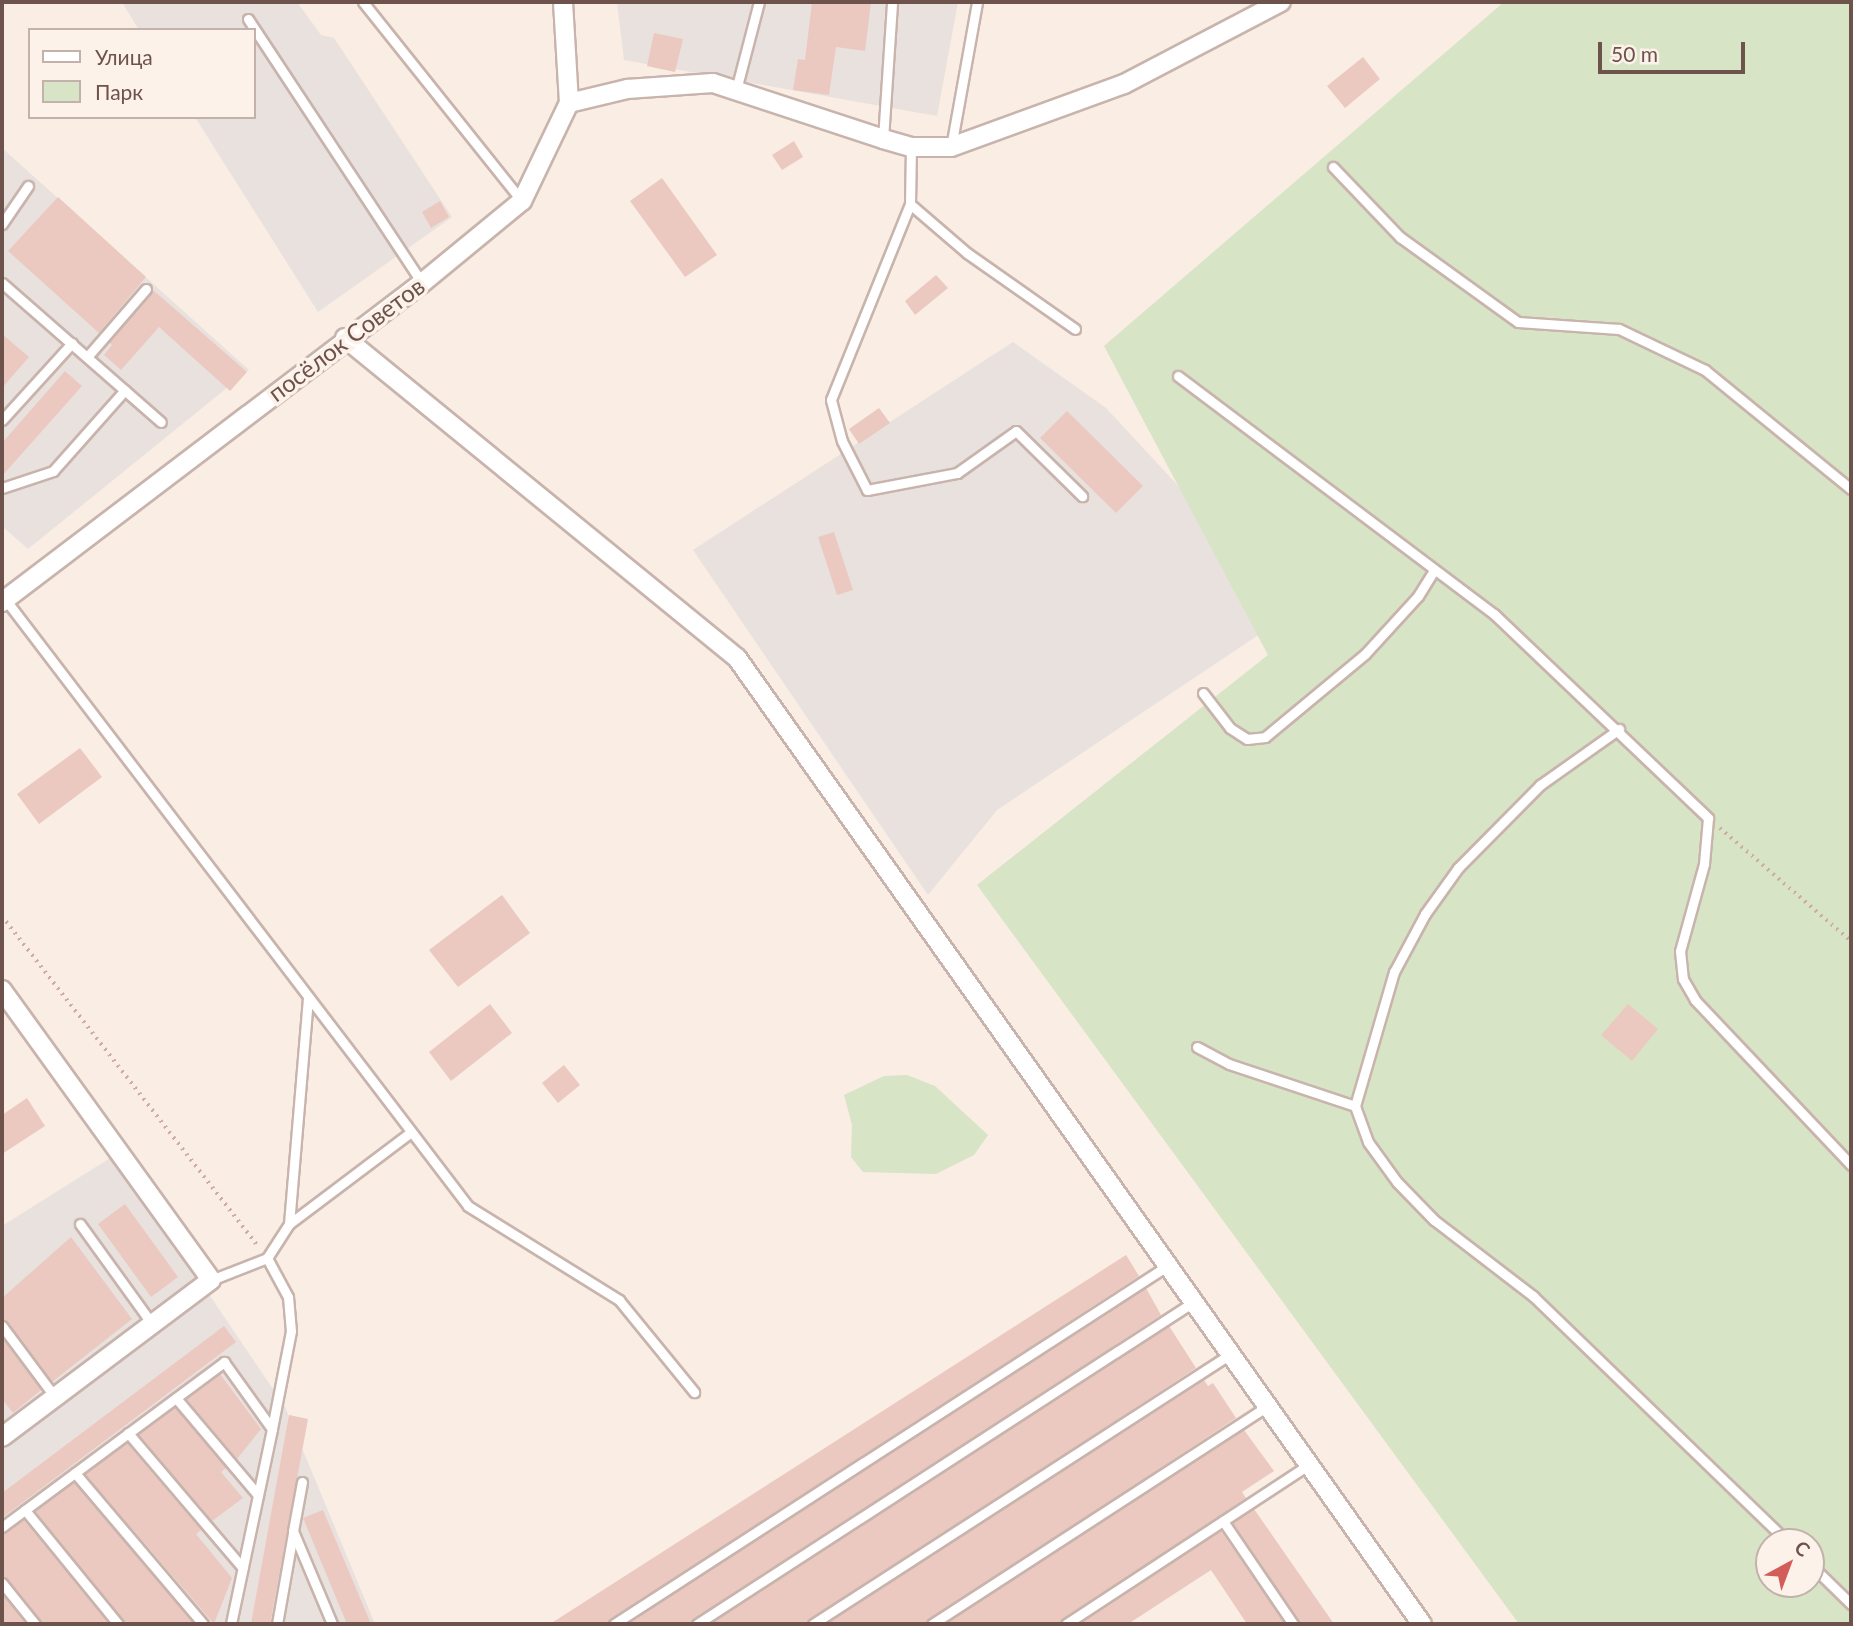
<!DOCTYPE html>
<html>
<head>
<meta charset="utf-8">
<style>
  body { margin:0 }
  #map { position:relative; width:1853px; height:1626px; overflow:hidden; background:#f9ede4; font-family:Lato,sans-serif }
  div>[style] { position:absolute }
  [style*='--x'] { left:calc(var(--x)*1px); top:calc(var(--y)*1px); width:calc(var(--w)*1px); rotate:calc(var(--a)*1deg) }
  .industrial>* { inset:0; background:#e9e1de }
  .green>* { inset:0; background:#d7e4c5 }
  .building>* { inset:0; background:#ebc9c0 }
  .path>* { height:3.5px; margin-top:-1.75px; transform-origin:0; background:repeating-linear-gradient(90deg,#cfaca3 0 2px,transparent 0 7px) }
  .roads { filter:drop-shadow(2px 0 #c8b4ac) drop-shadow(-2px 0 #c8b4ac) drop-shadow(0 2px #c8b4ac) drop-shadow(0 -2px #c8b4ac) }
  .service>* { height:9px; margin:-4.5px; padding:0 4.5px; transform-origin:4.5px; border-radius:4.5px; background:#fff }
  .minor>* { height:18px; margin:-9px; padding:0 9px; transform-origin:9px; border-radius:9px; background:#fff }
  span { translate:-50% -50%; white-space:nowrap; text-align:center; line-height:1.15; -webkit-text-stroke:7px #fcf2ea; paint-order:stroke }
  .street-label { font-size:24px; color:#6e534d }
  .frame { position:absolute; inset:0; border:4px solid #6e534d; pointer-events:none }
  .legend { position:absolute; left:28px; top:28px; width:228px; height:91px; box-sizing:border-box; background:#fcf2ea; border:2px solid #c3b2ab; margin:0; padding:9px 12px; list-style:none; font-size:21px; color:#6e534d }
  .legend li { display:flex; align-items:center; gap:14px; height:35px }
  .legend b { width:35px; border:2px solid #c3b2ab }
  .north { position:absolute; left:1755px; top:1528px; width:70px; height:70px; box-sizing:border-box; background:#fcf2ea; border:2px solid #c3b2ab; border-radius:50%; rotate:41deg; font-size:19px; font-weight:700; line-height:28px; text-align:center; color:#6e534d }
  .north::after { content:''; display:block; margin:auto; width:24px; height:32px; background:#d35e59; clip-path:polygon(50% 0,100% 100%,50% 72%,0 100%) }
  .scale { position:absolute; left:1598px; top:42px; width:147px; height:32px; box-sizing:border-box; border:4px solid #6e534d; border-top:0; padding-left:9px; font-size:21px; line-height:24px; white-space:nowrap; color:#6e534d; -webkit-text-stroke:5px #fcf2ea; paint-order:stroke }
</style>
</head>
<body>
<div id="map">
  <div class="industrial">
    <div style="clip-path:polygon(122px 2px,297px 2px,321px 35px,334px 38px,452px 217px,318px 312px,195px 117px,254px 117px,254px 30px,139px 30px)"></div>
    <div style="clip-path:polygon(617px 2px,958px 2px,937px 116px,624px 60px)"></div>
    <div style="clip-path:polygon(2px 148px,249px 370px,28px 549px,2px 526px)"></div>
    <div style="clip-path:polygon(1013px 342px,1106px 408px,1294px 611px,997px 810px,928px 895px,693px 550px)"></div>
    <div style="clip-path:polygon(115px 1155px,285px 1407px,375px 1624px,2px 1624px,2px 1226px)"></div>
  </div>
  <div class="green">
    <div style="clip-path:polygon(evenodd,1504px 2px,1851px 2px,1851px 1624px,1519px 1624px,977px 885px,1268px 655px,1104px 346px,1504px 2px,1769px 1542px,1811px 1542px,1811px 1584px,1769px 1584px,1769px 1542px)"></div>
    <div style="clip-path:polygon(907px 1075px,935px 1086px,988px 1135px,974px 1155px,936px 1174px,863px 1172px,851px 1157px,852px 1125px,844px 1095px,884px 1076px)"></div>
  </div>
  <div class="building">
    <div style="clip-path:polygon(812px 2px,871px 2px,865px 51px,836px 47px,829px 95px,793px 90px,798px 59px,805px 60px)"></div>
    <div style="clip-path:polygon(654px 33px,683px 39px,675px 72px,647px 66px)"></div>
    <div style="clip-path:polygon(1363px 57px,1380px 79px,1345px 108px,1327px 86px)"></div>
    <div style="clip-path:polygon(794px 141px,803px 157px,782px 170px,772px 155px)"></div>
    <div style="clip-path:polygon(662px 178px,717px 255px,685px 277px,630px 201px)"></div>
    <div style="clip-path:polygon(58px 197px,146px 277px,99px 333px,8px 251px)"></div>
    <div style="clip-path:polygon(440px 201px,449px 217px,431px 228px,422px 212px)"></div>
    <div style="clip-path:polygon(936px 275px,948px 288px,915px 315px,905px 301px)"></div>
    <div style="clip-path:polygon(153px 290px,247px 372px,230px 391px,159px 327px,121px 370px,104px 355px,112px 345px,109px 342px)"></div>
    <div style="clip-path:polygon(2px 334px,29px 357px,2px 388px)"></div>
    <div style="clip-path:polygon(65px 371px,82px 386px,2px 476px,2px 443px)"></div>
    <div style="clip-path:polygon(879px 408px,890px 423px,859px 444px,849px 429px)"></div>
    <div style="clip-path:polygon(1067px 411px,1143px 486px,1116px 513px,1040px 438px)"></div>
    <div style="clip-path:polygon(834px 532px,853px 590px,837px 595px,818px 537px)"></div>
    <div style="clip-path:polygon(80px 748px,102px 777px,39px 824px,17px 794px)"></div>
    <div style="clip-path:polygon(502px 895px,530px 933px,458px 987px,429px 950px)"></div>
    <div style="clip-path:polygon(490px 1004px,512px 1033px,451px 1081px,429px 1052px)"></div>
    <div style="clip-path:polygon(1628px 1004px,1658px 1029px,1632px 1061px,1601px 1035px)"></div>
    <div style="clip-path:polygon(564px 1065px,580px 1085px,558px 1103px,542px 1083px)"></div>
    <div style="clip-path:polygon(27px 1098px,45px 1126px,2px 1154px,2px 1115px)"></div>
    <div style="clip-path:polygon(125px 1204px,178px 1277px,151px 1297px,98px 1224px)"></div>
    <div style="clip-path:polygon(71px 1237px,132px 1319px,52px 1382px,2px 1319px,2px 1298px)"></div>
    <div style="clip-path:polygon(1126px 1255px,1139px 1276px,607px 1624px,550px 1624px)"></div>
    <div style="clip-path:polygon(1146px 1288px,1161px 1315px,690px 1624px,626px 1624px)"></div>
    <div style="clip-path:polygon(224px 1326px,236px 1342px,2px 1518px,2px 1493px)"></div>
    <div style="clip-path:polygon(1169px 1326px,1196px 1368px,806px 1624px,709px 1624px)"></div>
    <div style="clip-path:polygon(2px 1337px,41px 1390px,13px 1413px,2px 1399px)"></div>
    <div style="clip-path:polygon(220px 1374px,261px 1429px,237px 1459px,186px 1399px)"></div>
    <div style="clip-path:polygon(1204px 1380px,1208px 1386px,1213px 1383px,1236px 1418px,925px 1624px,826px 1624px)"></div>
    <div style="clip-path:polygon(175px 1407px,226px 1468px,221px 1472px,243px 1498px,212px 1521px,138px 1434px)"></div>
    <div style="clip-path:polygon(289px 1415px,308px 1419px,270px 1624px,251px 1624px)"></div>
    <div style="clip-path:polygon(1244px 1430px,1274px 1471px,1242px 1492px,1246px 1498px,1059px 1624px,944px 1624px)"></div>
    <div style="clip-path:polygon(127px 1443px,201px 1530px,196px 1534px,232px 1578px,214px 1624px,85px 1474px)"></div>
    <div style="clip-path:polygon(74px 1482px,194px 1624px,125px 1624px,35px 1511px)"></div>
    <div style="clip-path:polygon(1254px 1509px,1334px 1624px,1300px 1624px,1233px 1523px)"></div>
    <div style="clip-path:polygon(323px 1510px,371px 1624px,347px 1624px,303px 1518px)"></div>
    <div style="clip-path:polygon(24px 1520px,109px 1624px,42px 1624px,2px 1576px,2px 1534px)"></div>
    <div style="clip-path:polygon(1221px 1531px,1285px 1624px,1247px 1624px,1211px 1570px,1128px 1624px,1078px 1624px)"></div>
    <div style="clip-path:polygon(2px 1594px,26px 1624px,2px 1624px)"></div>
  </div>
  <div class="path">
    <div style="--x:1720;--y:828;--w:173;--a:40.8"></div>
    <div style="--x:2;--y:916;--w:418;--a:52.2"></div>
  </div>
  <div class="roads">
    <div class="service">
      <div style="--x:363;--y:2;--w:255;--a:51.4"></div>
      <div style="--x:248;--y:19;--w:316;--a:56.6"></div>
      <div style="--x:736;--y:90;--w:91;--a:-75.4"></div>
      <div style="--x:883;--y:139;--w:137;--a:-86.2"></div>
      <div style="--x:911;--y:147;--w:57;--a:91"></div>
      <div style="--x:910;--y:204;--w:211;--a:112"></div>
      <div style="--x:831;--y:400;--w:42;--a:75"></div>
      <div style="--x:842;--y:441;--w:55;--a:63"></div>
      <div style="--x:867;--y:490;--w:92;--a:-10.7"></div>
      <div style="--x:957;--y:473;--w:72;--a:-35.4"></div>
      <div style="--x:1016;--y:431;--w:93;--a:44.6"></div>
      <div style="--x:951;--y:147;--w:147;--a:-79.8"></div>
      <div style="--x:1333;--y:167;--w:97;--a:46.3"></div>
      <div style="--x:1400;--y:237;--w:145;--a:35.8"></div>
      <div style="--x:1518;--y:322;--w:101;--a:4"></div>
      <div style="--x:1619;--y:329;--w:95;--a:25.5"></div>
      <div style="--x:1705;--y:370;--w:188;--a:39.2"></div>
      <div style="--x:910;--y:204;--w:75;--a:40.7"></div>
      <div style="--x:967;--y:253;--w:132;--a:35.1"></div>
      <div style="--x:2;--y:224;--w:46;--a:-55.6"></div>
      <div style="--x:2;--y:283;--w:211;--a:41.2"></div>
      <div style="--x:87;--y:357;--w:90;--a:-49.1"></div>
      <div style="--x:1178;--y:376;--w:396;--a:37"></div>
      <div style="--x:1494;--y:614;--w:296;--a:43.6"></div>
      <div style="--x:1708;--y:818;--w:46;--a:95"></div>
      <div style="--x:1704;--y:864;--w:90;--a:105.4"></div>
      <div style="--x:1680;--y:951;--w:28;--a:84"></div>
      <div style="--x:1683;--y:979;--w:24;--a:60"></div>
      <div style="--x:1695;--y:1000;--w:227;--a:46.6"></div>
      <div style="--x:2;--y:420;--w:104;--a:-47.7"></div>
      <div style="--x:2;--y:488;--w:54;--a:-18.4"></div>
      <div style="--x:53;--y:471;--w:108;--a:-48.4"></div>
      <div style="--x:5;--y:599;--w:763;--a:52.66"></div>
      <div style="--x:468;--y:1206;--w:178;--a:31.9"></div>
      <div style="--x:619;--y:1300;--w:119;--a:50.8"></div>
      <div style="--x:1203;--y:693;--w:44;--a:52.4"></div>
      <div style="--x:1230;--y:728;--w:20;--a:33"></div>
      <div style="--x:1247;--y:739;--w:18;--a:-6"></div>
      <div style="--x:1265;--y:737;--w:130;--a:-39.7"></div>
      <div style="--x:1365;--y:654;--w:79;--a:-47.6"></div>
      <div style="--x:1418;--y:596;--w:31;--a:-58"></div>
      <div style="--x:1197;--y:1047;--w:36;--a:28"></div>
      <div style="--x:1229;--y:1064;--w:133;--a:18.4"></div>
      <div style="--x:1355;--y:1106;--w:38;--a:70"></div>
      <div style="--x:1368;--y:1142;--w:49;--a:54.1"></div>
      <div style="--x:1397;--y:1182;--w:53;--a:45.8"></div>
      <div style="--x:1434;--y:1220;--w:125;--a:37.5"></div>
      <div style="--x:1533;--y:1296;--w:354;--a:44"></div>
      <div style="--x:1355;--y:1106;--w:140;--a:-73.8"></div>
      <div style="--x:1394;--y:972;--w:66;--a:-61.9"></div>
      <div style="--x:1425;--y:914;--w:57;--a:-54.3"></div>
      <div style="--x:1458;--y:868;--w:117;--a:-45.3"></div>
      <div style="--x:1540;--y:785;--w:97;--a:-35.3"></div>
      <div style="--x:80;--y:1224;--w:123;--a:54.2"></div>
      <div style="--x:289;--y:1224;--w:228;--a:-85.2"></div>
      <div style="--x:267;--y:1258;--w:40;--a:-57.1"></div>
      <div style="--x:289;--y:1224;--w:153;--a:-37"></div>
      <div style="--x:211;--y:1280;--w:60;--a:-21.4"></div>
      <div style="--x:267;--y:1258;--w:44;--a:61.7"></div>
      <div style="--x:288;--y:1297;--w:34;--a:85"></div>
      <div style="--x:291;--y:1331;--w:100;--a:101"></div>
      <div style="--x:2;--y:1326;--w:89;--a:53.3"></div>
      <div style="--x:176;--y:1398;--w:127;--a:49.8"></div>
      <div style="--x:128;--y:1433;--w:177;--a:49.6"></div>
      <div style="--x:75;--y:1473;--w:198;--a:49.7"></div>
      <div style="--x:302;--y:1482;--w:50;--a:100.4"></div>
      <div style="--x:293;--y:1531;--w:101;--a:67.2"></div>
      <div style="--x:25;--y:1510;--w:147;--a:50.8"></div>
      <div style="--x:1223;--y:1521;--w:125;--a:55.8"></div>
      <div style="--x:2;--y:1527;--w:277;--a:-36.6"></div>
      <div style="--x:224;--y:1362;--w:82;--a:54.4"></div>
      <div style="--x:272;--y:1429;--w:199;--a:101.9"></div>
      <div style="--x:1811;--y:1565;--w:56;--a:44.3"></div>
      <div style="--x:2;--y:1583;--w:53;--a:51.2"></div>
      <div style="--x:277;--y:1624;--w:92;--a:-80"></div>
      <div style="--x:614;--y:1624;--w:662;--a:-32.92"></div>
      <div style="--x:697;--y:1624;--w:594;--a:-32.97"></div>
      <div style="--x:813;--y:1624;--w:499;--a:-32.9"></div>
      <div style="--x:932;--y:1624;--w:401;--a:-33"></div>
      <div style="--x:1066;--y:1624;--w:292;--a:-33.3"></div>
    </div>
    <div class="minor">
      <div style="--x:569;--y:103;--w:60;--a:-13.6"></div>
      <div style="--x:627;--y:89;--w:86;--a:-4"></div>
      <div style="--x:713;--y:83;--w:179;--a:18.2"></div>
      <div style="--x:883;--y:139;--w:29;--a:16"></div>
      <div style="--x:911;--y:147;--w:40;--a:0"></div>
      <div style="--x:951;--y:147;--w:184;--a:-20"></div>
      <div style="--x:1124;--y:84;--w:177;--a:-27.6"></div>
      <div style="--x:345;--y:338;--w:506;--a:39.23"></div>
      <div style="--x:737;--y:658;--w:1184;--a:54.66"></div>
      <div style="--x:2;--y:602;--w:527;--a:-37.22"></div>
      <div style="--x:422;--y:283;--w:129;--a:-39.4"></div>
      <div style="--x:522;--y:201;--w:109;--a:-64.4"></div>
      <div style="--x:569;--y:103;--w:101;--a:-93.4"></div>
      <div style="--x:2;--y:990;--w:357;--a:54.2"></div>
      <div style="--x:211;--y:1280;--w:261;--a:143.1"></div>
    </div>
  </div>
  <div class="street-label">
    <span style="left:346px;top:339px;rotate:-37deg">посёлок Советов</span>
  </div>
  <div class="frame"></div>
  <ul class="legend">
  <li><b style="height:9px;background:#fff"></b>Улица</li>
  <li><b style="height:19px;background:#d7e4c5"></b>Парк</li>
  </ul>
  <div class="north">С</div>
  <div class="scale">50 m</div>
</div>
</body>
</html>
